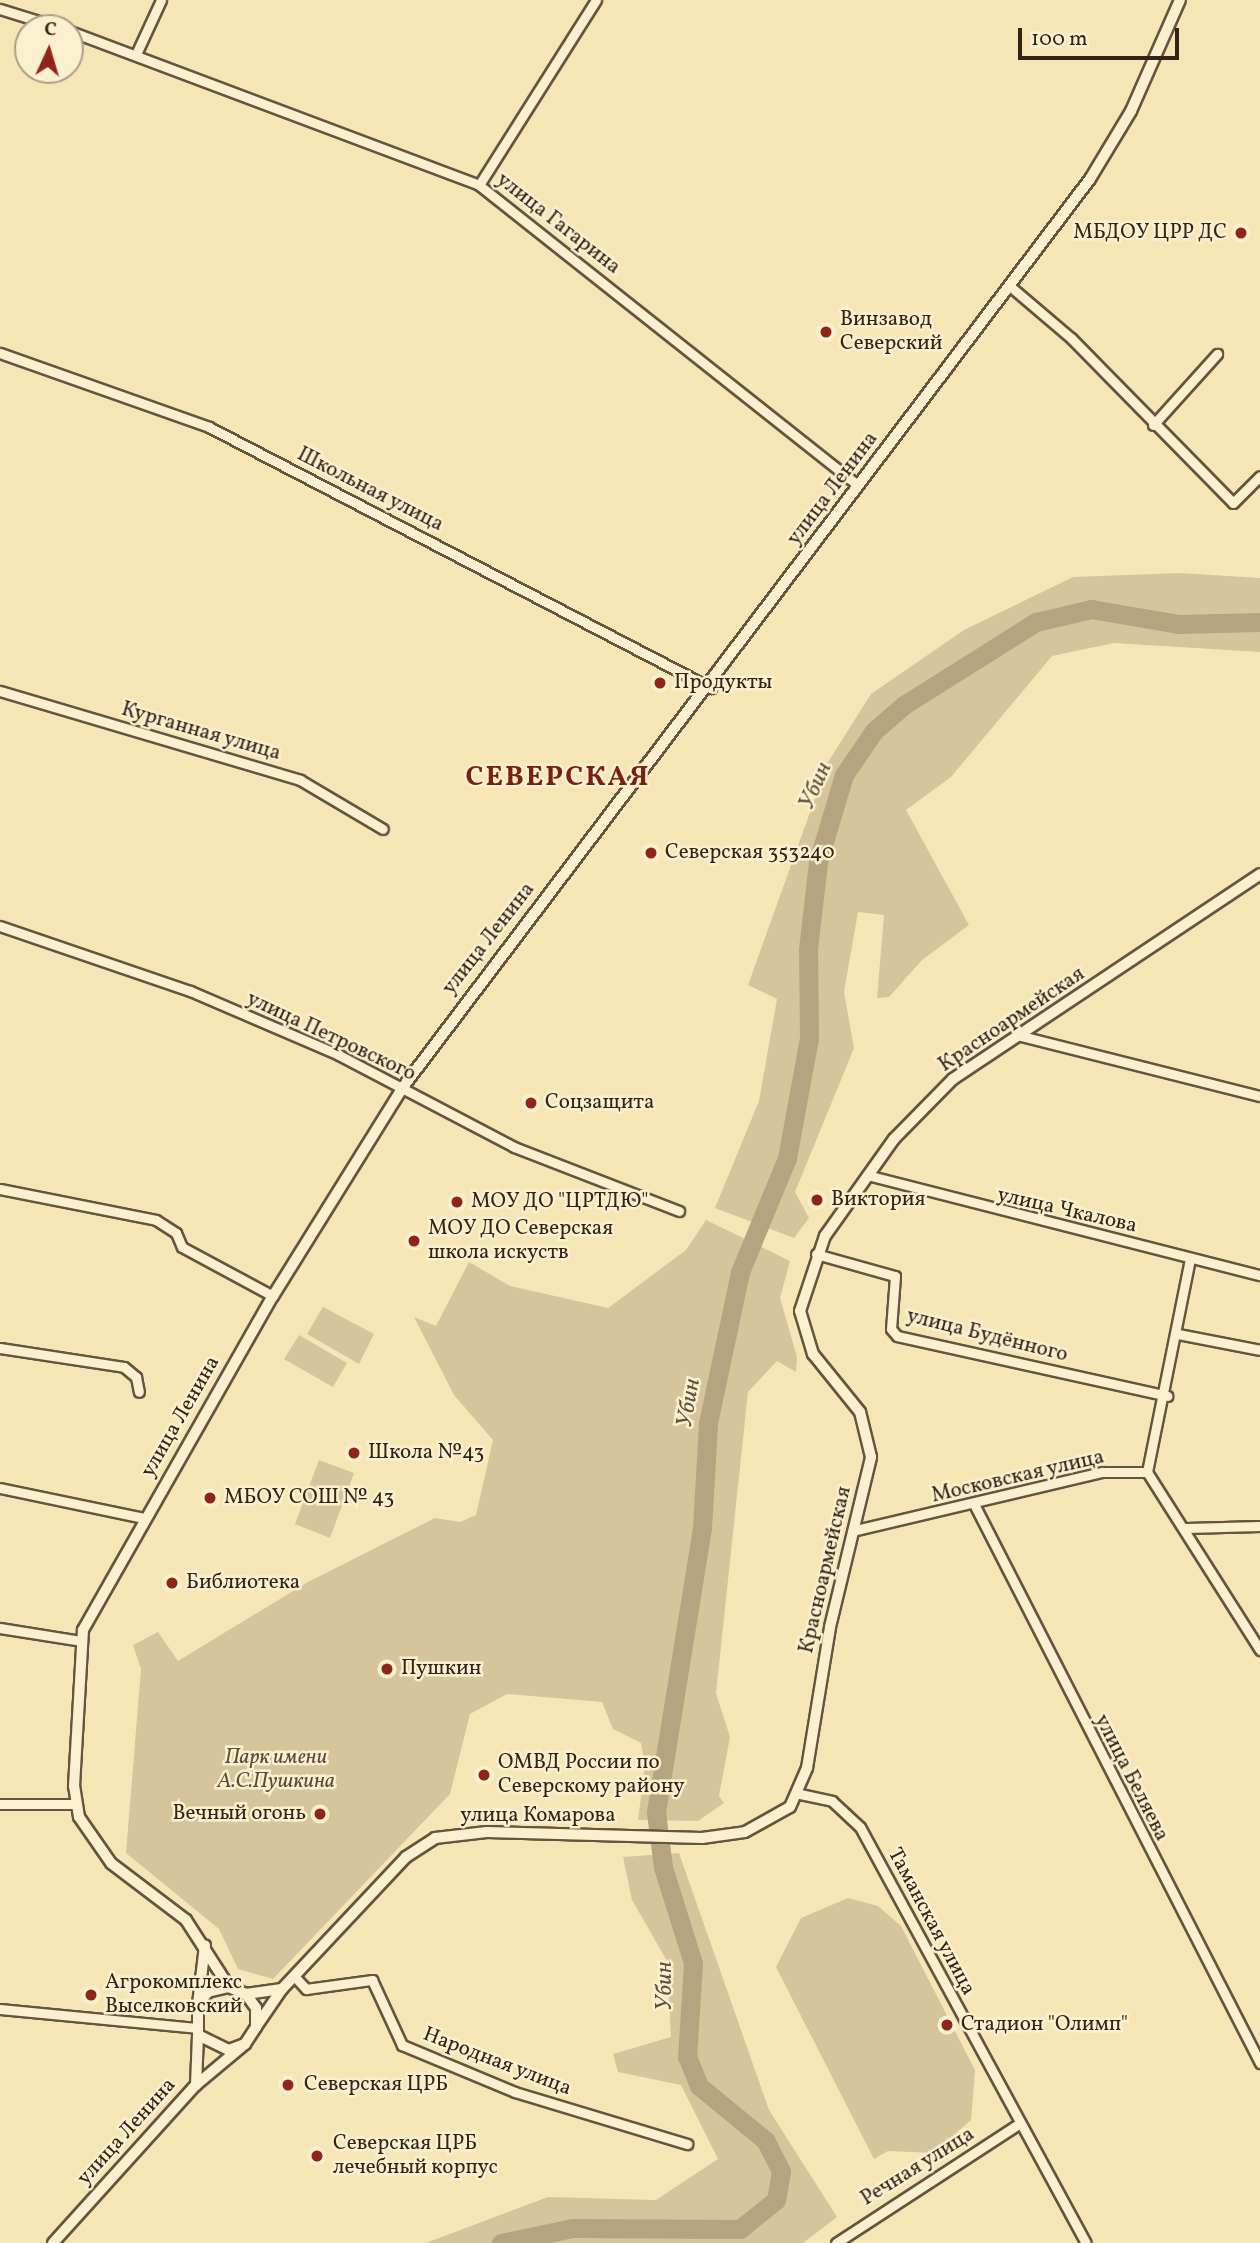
<!DOCTYPE html>
<html>
<head>
<meta charset="utf-8">
<style>
  body { margin:0 }
  #map { position:relative; width:1260px; height:2243px; overflow:hidden; background:#f7e6b5; font-family:Vollkorn,serif }
  div>[style] { position:absolute }
  [style*='--x'] { left:calc(var(--x)*1px); top:calc(var(--y)*1px); width:calc(var(--w)*1px); rotate:calc(var(--a)*1deg) }
  .green>* { inset:0; background:#d6c59a }
  .river>* { height:19px; margin:-9.5px; padding:0 9.5px; transform-origin:9.5px; border-radius:9.5px; background:#b5a47f }
  .roads { filter:drop-shadow(2px 0 #65543e) drop-shadow(-2px 0 #65543e) drop-shadow(0 2px #65543e) drop-shadow(0 -2px #65543e) }
  .minor>* { height:9px; margin:-4.5px; padding:0 4.5px; transform-origin:4.5px; border-radius:4.5px; background:#faefcf }
  .tertiary>* { height:10px; margin:-5px; padding:0 5px; transform-origin:5px; border-radius:5px; background:#faefcf }
  .dots>* { width:19px; height:19px; translate:-50% -50%; box-sizing:border-box; border:4px solid #faefcf; border-radius:50% }
  span { translate:-50% -50%; white-space:nowrap; text-align:center; line-height:1.15; -webkit-text-stroke:5px #faefcf; paint-order:stroke }
  .street-label { font-size:21px; color:#342416 }
  .poi-label { font-size:21px; color:#342416 }
  .right { translate:-100% -50%; text-align:right }
  .left { translate:0 -50%; text-align:left }
  .park-label { font-size:21px; color:#5c4c37; font-style:italic }
  .water-label { font-size:23px; color:#61513b; font-style:italic }
  .district-label { font-size:28px; color:#7a1f14; font-weight:700; letter-spacing:2px }
  .north { position:absolute; left:14px; top:14px; width:70px; height:70px; box-sizing:border-box; background:#faefcf; border:2px solid #ab9e85; border-radius:50%; rotate:4deg; font-size:19px; font-weight:700; line-height:28px; text-align:center; color:#342416 }
  .north::after { content:''; display:block; margin:auto; width:24px; height:32px; background:#8f2418; clip-path:polygon(50% 0,100% 100%,50% 72%,0 100%) }
  .scale { position:absolute; left:1018px; top:28px; width:161px; height:32px; box-sizing:border-box; border:4px solid #342416; border-top:0; padding-left:9px; font-size:21px; line-height:24px; white-space:nowrap; color:#342416; -webkit-text-stroke:5px #faefcf; paint-order:stroke }
</style>
</head>
<body>
<div id="map">
  <div class="green">
    <div style="clip-path:polygon(1180px 573px,1260px 578px,1260px 652px,1114px 643px,1052px 656px,951px 777px,906px 810px,969px 925px,922px 960px,889px 997px,877px 998px,884px 915px,858px 912px,844px 992px,854px 1048px,795px 1192px,809px 1218px,794px 1238px,715px 1208px,759px 1101px,777px 999px,748px 985px,828px 762px,871px 694px,964px 630px,1073px 577px)"></div>
    <div style="clip-path:polygon(706px 1220px,790px 1261px,780px 1298px,797px 1357px,796px 1372px,777px 1361px,748px 1392px,716px 1693px,730px 1737px,719px 1796px,724px 1803px,698px 1821px,638px 1820px,645px 1766px,641px 1743px,613px 1729px,602px 1702px,507px 1694px,470px 1714px,450px 1794px,273px 1979px,238px 1969px,219px 1929px,126px 1853px,141px 1669px,133px 1645px,158px 1632px,178px 1661px,308px 1582px,435px 1518px,460px 1522px,476px 1515px,493px 1440px,454px 1395px,414px 1317px,436px 1326px,469px 1262px,510px 1286px,608px 1308px,686px 1250px)"></div>
    <div style="clip-path:polygon(323px 1307px,374px 1334px,359px 1364px,307px 1334px)"></div>
    <div style="clip-path:polygon(299px 1335px,347px 1363px,333px 1387px,284px 1359px)"></div>
    <div style="clip-path:polygon(319px 1460px,354px 1473px,330px 1538px,295px 1524px)"></div>
    <div style="clip-path:polygon(679px 1853px,769px 2110px,837px 2217px,803px 2243px,426px 2243px,548px 2197px,656px 2200px,718px 2159px,681px 2085px,618px 2072px,613px 2054px,671px 2037px,667px 1961px,632px 1900px,623px 1857px)"></div>
    <div style="clip-path:polygon(848px 1898px,878px 1906px,901px 1926px,975px 2070px,971px 2120px,933px 2153px,888px 2151px,874px 2159px,776px 1967px,801px 1918px)"></div>
  </div>
  <div class="river">
    <div style="--x:501;--y:2243;--w:73;--a:-11.9"></div>
    <div style="--x:572;--y:2228;--w:168;--a:0.3"></div>
    <div style="--x:740;--y:2229;--w:46;--a:-38.9"></div>
    <div style="--x:776;--y:2200;--w:29;--a:-80"></div>
    <div style="--x:781;--y:2171;--w:34;--a:-117"></div>
    <div style="--x:766;--y:2141;--w:87;--a:-140.6"></div>
    <div style="--x:699;--y:2086;--w:31;--a:-112"></div>
    <div style="--x:687;--y:2057;--w:94;--a:-86.3"></div>
    <div style="--x:693;--y:1963;--w:101;--a:-107.4"></div>
    <div style="--x:663;--y:1867;--w:55;--a:-97.3"></div>
    <div style="--x:656;--y:1812;--w:288;--a:-80.8"></div>
    <div style="--x:702;--y:1528;--w:105;--a:-86.7"></div>
    <div style="--x:708;--y:1423;--w:154;--a:-78"></div>
    <div style="--x:740;--y:1272;--w:123;--a:-67.6"></div>
    <div style="--x:787;--y:1158;--w:122;--a:-79.6"></div>
    <div style="--x:809;--y:1038;--w:89;--a:-90.6"></div>
    <div style="--x:808;--y:949;--w:88;--a:-83.4"></div>
    <div style="--x:818;--y:862;--w:91;--a:-73.4"></div>
    <div style="--x:844;--y:775;--w:53;--a:-55.7"></div>
    <div style="--x:874;--y:731;--w:40;--a:-41"></div>
    <div style="--x:904;--y:705;--w:156;--a:-32.2"></div>
    <div style="--x:1036;--y:622;--w:57;--a:-13.3"></div>
    <div style="--x:1091;--y:609;--w:88;--a:9.8"></div>
    <div style="--x:1178;--y:624;--w:82;--a:-1.4"></div>
  </div>
  <div class="roads">
    <div class="minor">
      <div style="--x:0;--y:9;--w:64;--a:17.3"></div>
      <div style="--x:70;--y:31;--w:437;--a:20.6"></div>
      <div style="--x:479;--y:185;--w:483;--a:38.4"></div>
      <div style="--x:137;--y:52;--w:57;--a:-65.2"></div>
      <div style="--x:479;--y:185;--w:219;--a:-57.7"></div>
      <div style="--x:1011;--y:287;--w:79;--a:40.4"></div>
      <div style="--x:1071;--y:338;--w:231;--a:45.5"></div>
      <div style="--x:1233;--y:503;--w:38;--a:-45"></div>
      <div style="--x:0;--y:353;--w:222;--a:19.5"></div>
      <div style="--x:209;--y:427;--w:566;--a:27.47"></div>
      <div style="--x:1153;--y:425;--w:96;--a:-48"></div>
      <div style="--x:0;--y:691;--w:313;--a:16.5"></div>
      <div style="--x:300;--y:780;--w:96;--a:30.6"></div>
      <div style="--x:0;--y:926;--w:201;--a:18.9"></div>
      <div style="--x:190;--y:991;--w:162;--a:23.2"></div>
      <div style="--x:339;--y:1055;--w:198;--a:27.7"></div>
      <div style="--x:514;--y:1147;--w:177;--a:21.2"></div>
      <div style="--x:1021;--y:1036;--w:246;--a:14.1"></div>
      <div style="--x:867;--y:1175;--w:406;--a:14.3"></div>
      <div style="--x:0;--y:1189;--w:159;--a:11.2"></div>
      <div style="--x:156;--y:1220;--w:24;--a:33"></div>
      <div style="--x:176;--y:1233;--w:15;--a:67"></div>
      <div style="--x:182;--y:1247;--w:103;--a:28.3"></div>
      <div style="--x:816;--y:1254;--w:82;--a:15.6"></div>
      <div style="--x:895;--y:1276;--w:53;--a:94.3"></div>
      <div style="--x:891;--y:1329;--w:9;--a:49"></div>
      <div style="--x:897;--y:1336;--w:277;--a:12.5"></div>
      <div style="--x:1178;--y:1334;--w:84;--a:11"></div>
      <div style="--x:0;--y:1348;--w:125;--a:8.7"></div>
      <div style="--x:124;--y:1367;--w:16;--a:40"></div>
      <div style="--x:136;--y:1377;--w:15;--a:79"></div>
      <div style="--x:1147;--y:1472;--w:218;--a:-78.6"></div>
      <div style="--x:0;--y:1488;--w:146;--a:11.8"></div>
      <div style="--x:975;--y:1506;--w:626;--a:62.9"></div>
      <div style="--x:1186;--y:1528;--w:74;--a:-1.5"></div>
      <div style="--x:856;--y:1530;--w:253;--a:-13.3"></div>
      <div style="--x:1102;--y:1472;--w:45;--a:0"></div>
      <div style="--x:1147;--y:1472;--w:211;--a:57.6"></div>
      <div style="--x:0;--y:1628;--w:82;--a:9.1"></div>
      <div style="--x:800;--y:1794;--w:33;--a:12"></div>
      <div style="--x:832;--y:1801;--w:38;--a:43"></div>
      <div style="--x:860;--y:1827;--w:473;--a:61.5"></div>
      <div style="--x:0;--y:1804;--w:75;--a:0"></div>
      <div style="--x:294;--y:1976;--w:18;--a:47"></div>
      <div style="--x:306;--y:1989;--w:67;--a:-7.8"></div>
      <div style="--x:372;--y:1980;--w:72;--a:65.2"></div>
      <div style="--x:402;--y:2045;--w:122;--a:22.6"></div>
      <div style="--x:515;--y:2092;--w:180;--a:16.8"></div>
      <div style="--x:0;--y:2009;--w:197;--a:5.5"></div>
      <div style="--x:836;--y:2243;--w:220;--a:-33.1"></div>
    </div>
    <div class="tertiary">
      <div style="--x:229;--y:1987;--w:80;--a:-122.7"></div>
      <div style="--x:186;--y:1920;--w:94;--a:-142.8"></div>
      <div style="--x:111;--y:1863;--w:56;--a:-124.8"></div>
      <div style="--x:79;--y:1817;--w:31;--a:-99"></div>
      <div style="--x:74;--y:1786;--w:156;--a:-86.7"></div>
      <div style="--x:83;--y:1630;--w:384;--a:-60.4"></div>
      <div style="--x:273;--y:1296;--w:246;--a:-58.1"></div>
      <div style="--x:403;--y:1087;--w:1139;--a:-52.89"></div>
      <div style="--x:1090;--y:179;--w:79;--a:-58.9"></div>
      <div style="--x:1131;--y:111;--w:121;--a:-66.2"></div>
      <div style="--x:246;--y:1994;--w:36;--a:-8"></div>
      <div style="--x:198;--y:2004;--w:59;--a:-83.2"></div>
      <div style="--x:256;--y:2027;--w:46;--a:-55.6"></div>
      <div style="--x:282;--y:1989;--w:181;--a:-46.8"></div>
      <div style="--x:406;--y:1857;--w:35;--a:-33"></div>
      <div style="--x:435;--y:1838;--w:52;--a:-6.6"></div>
      <div style="--x:487;--y:1832;--w:215;--a:1.6"></div>
      <div style="--x:702;--y:1838;--w:43;--a:-7.9"></div>
      <div style="--x:745;--y:1832;--w:51;--a:-29.1"></div>
      <div style="--x:790;--y:1807;--w:43;--a:-66.4"></div>
      <div style="--x:807;--y:1768;--w:143;--a:-80.7"></div>
      <div style="--x:830;--y:1627;--w:175;--a:-76.4"></div>
      <div style="--x:871;--y:1457;--w:46;--a:-103.7"></div>
      <div style="--x:860;--y:1412;--w:75;--a:-129"></div>
      <div style="--x:813;--y:1354;--w:45;--a:-106.8"></div>
      <div style="--x:800;--y:1311;--w:79;--a:-71.6"></div>
      <div style="--x:825;--y:1236;--w:119;--a:-54.6"></div>
      <div style="--x:894;--y:1139;--w:84;--a:-45.5"></div>
      <div style="--x:953;--y:1079;--w:369;--a:-33.7"></div>
      <div style="--x:196;--y:2085;--w:50;--a:-87.7"></div>
      <div style="--x:53;--y:2243;--w:213;--a:-47.9"></div>
      <div style="--x:196;--y:2085;--w:64;--a:-39.9"></div>
      <div style="--x:245;--y:2044;--w:20;--a:-57"></div>
      <div style="--x:256;--y:2027;--w:19;--a:-90"></div>
      <div style="--x:256;--y:2008;--w:17;--a:-126"></div>
      <div style="--x:246;--y:1994;--w:18;--a:-158"></div>
      <div style="--x:229;--y:1987;--w:22;--a:167"></div>
      <div style="--x:208;--y:1992;--w:16;--a:130"></div>
      <div style="--x:198;--y:2004;--w:31;--a:90"></div>
      <div style="--x:198;--y:2035;--w:34;--a:26"></div>
      <div style="--x:229;--y:2050;--w:17;--a:-21"></div>
    </div>
  </div>
  <div class="dots">
    <div style="left:1241px;top:233px;background:#8f2418"></div>
    <div style="left:826px;top:332px;background:#8f2418"></div>
    <div style="left:660px;top:683px;background:#8f2418"></div>
    <div style="left:651px;top:853px;background:#8f2418"></div>
    <div style="left:531px;top:1103px;background:#8f2418"></div>
    <div style="left:817px;top:1200px;background:#8f2418"></div>
    <div style="left:457px;top:1202px;background:#8f2418"></div>
    <div style="left:414px;top:1241px;background:#8f2418"></div>
    <div style="left:354px;top:1453px;background:#8f2418"></div>
    <div style="left:210px;top:1498px;background:#8f2418"></div>
    <div style="left:172px;top:1583px;background:#8f2418"></div>
    <div style="left:387px;top:1669px;background:#8f2418"></div>
    <div style="left:484px;top:1775px;background:#8f2418"></div>
    <div style="left:320px;top:1814px;background:#8f2418"></div>
    <div style="left:91px;top:1995px;background:#8f2418"></div>
    <div style="left:947px;top:2025px;background:#8f2418"></div>
    <div style="left:288px;top:2085px;background:#8f2418"></div>
    <div style="left:317px;top:2156px;background:#8f2418"></div>
  </div>
  <div class="street-label">
    <span style="left:558px;top:224px;rotate:38deg">улица Гагарина</span>
    <span style="left:833px;top:489px;rotate:-53deg">улица Ленина</span>
    <span style="left:370px;top:490px;rotate:27deg">Школьная улица</span>
    <span style="left:201px;top:732px;rotate:16deg">Курганная улица</span>
    <span style="left:489px;top:939px;rotate:-52deg">улица Ленина</span>
    <span style="left:1012px;top:1020px;rotate:-34deg">Красноармейская</span>
    <span style="left:331px;top:1037px;rotate:25deg">улица Петровского</span>
    <span style="left:1067px;top:1211px;rotate:13deg">улица Чкалова</span>
    <span style="left:987px;top:1336px;rotate:14deg">улица Будённого</span>
    <span style="left:181px;top:1417px;rotate:-60deg">улица Ленина</span>
    <span style="left:1018px;top:1477px;rotate:-13deg">Московская улица</span>
    <span style="left:826px;top:1570px;rotate:-77deg">Красноармейская</span>
    <span style="left:1131px;top:1778px;rotate:63deg">улица Беляева</span>
    <span style="left:538px;top:1816px">улица Комарова</span>
    <span style="left:931px;top:1922px;rotate:62deg">Таманская улица</span>
    <span style="left:497px;top:2062px;rotate:21deg">Народная улица</span>
    <span style="left:127px;top:2132px;rotate:-48deg">улица Ленина</span>
    <span style="left:918px;top:2167px;rotate:-32deg">Речная улица</span>
  </div>
  <div class="poi-label">
    <span class="right" style="left:1227px;top:233px">МБДОУ ЦРР ДС</span>
    <span class="left" style="left:840px;top:332px">Винзавод<br>Северский</span>
    <span class="left" style="left:674px;top:683px">Продукты</span>
    <span class="left" style="left:665px;top:853px">Северская 353240</span>
    <span class="left" style="left:545px;top:1103px">Соцзащита</span>
    <span class="left" style="left:831px;top:1200px">Виктория</span>
    <span class="left" style="left:471px;top:1202px">МОУ ДО "ЦРТДЮ"</span>
    <span class="left" style="left:428px;top:1241px">МОУ ДО Северская<br>школа искуств</span>
    <span class="left" style="left:368px;top:1453px">Школа №43</span>
    <span class="left" style="left:224px;top:1498px">МБОУ СОШ № 43</span>
    <span class="left" style="left:186px;top:1583px">Библиотека</span>
    <span class="left" style="left:401px;top:1669px">Пушкин</span>
    <span class="left" style="left:498px;top:1775px">ОМВД России по<br>Северскому району</span>
    <span class="right" style="left:306px;top:1814px">Вечный огонь</span>
    <span class="left" style="left:105px;top:1995px">Агрокомплекс<br>Выселковский</span>
    <span class="left" style="left:961px;top:2025px">Стадион "Олимп"</span>
    <span class="left" style="left:304px;top:2085px">Северская ЦРБ</span>
    <span class="left" style="left:333px;top:2156px">Северская ЦРБ<br>лечебный корпус</span>
  </div>
  <div class="park-label">
    <span style="left:276px;top:1770px">Парк имени<br>А.С.Пушкина</span>
  </div>
  <div class="water-label">
    <span style="left:816px;top:786px;rotate:-66deg">Убин</span>
    <span style="left:689px;top:1403px;rotate:-80deg">Убин</span>
    <span style="left:665px;top:1986px;rotate:-90deg">Убин</span>
  </div>
  <div class="district-label">
    <span style="left:558px;top:778px">СЕВЕРСКАЯ</span>
  </div>
  <div class="north">С</div>
  <div class="scale">100 m</div>
</div>
</body>
</html>
